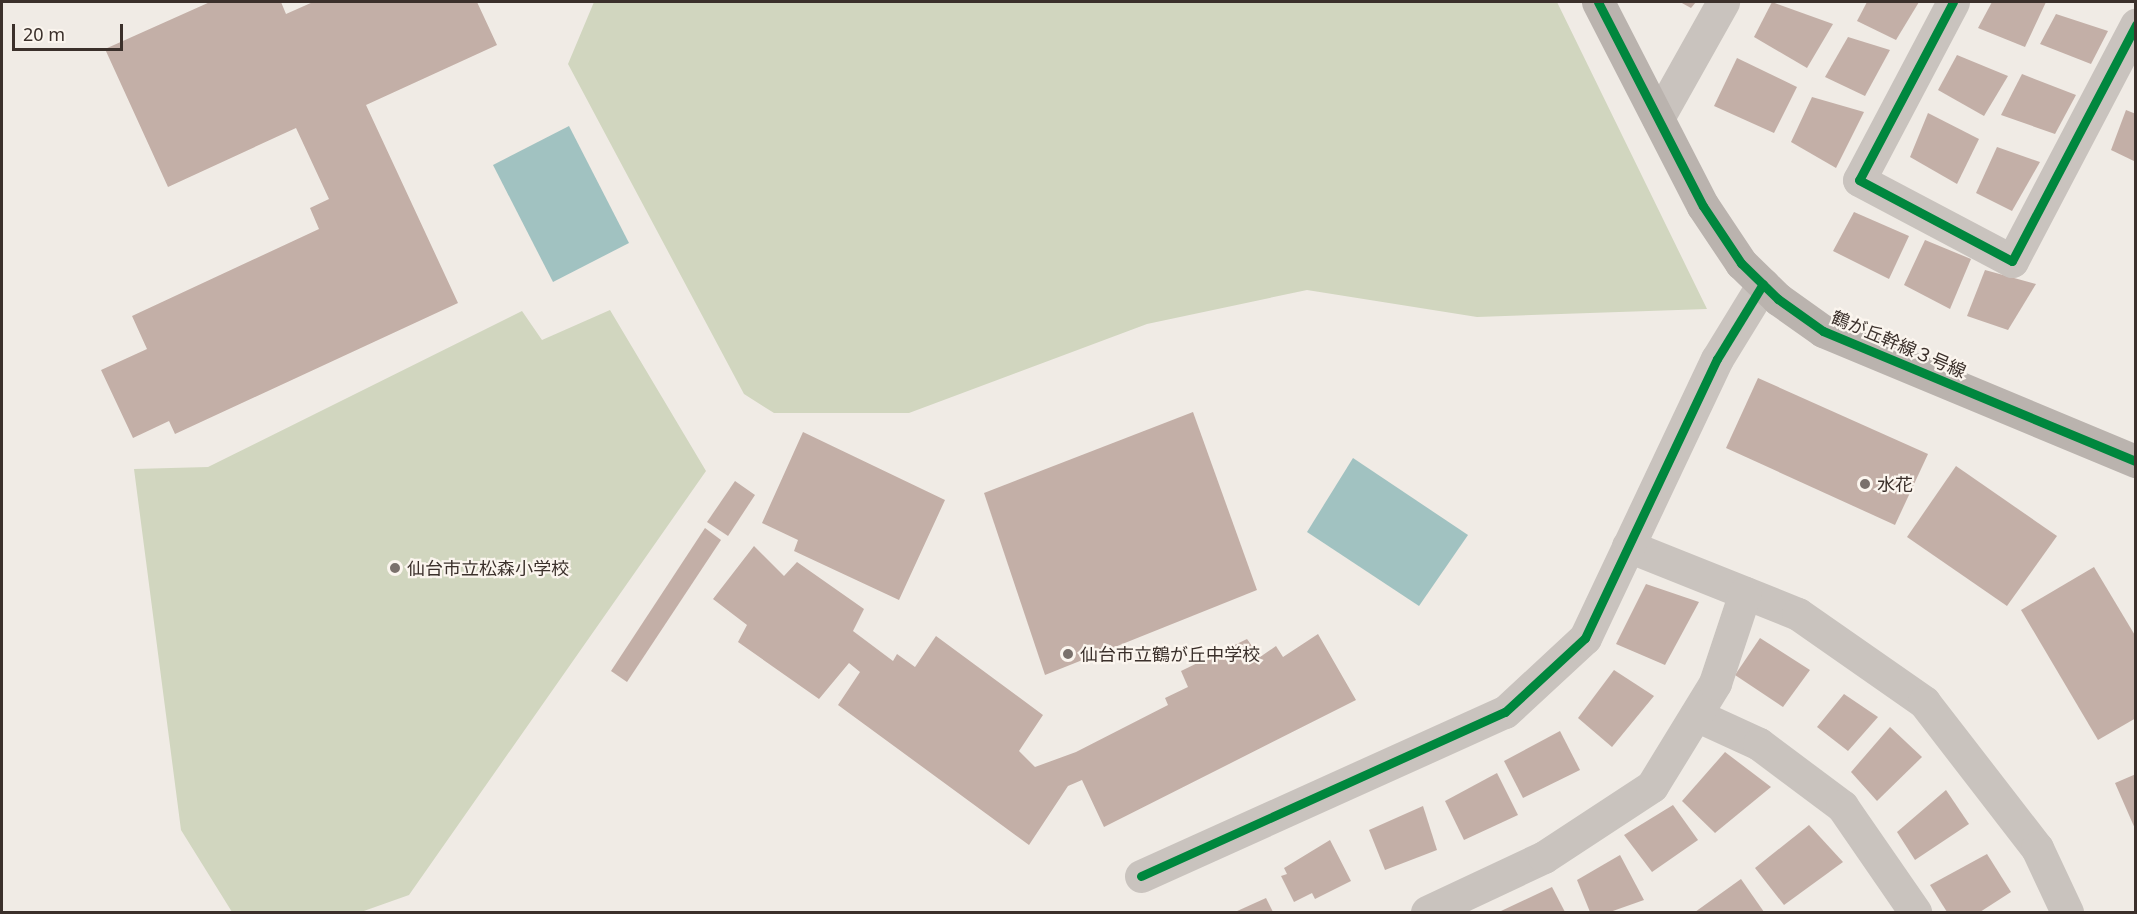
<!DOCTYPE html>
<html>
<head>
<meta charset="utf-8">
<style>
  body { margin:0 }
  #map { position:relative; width:2137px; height:914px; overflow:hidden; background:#f0ebe5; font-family:"Noto Sans","Noto Sans JP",sans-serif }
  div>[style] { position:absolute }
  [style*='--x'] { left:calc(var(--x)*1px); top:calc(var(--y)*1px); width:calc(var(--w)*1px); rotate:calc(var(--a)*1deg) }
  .green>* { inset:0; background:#d1d6bf }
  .water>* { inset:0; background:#a1c2c1 }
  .building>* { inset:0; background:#c3afa7 }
  .street>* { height:33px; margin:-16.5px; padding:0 16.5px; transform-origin:16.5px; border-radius:16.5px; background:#c9c3be }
  .secondary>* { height:33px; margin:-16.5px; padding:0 16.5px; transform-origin:16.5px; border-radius:16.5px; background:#bab3ae }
  .cycleway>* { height:9px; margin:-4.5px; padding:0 4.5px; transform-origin:4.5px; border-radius:4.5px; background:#00873e }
  .dots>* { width:16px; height:16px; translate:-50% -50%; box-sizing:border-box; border:3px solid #fbf5ee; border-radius:50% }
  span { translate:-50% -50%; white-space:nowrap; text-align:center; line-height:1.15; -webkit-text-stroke:4.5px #fbf5ee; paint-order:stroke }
  .street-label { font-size:18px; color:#3b302b }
  .poi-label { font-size:18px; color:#3b302b }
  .left { translate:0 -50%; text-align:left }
  .frame { position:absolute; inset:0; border:3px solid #3b302b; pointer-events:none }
  .scale { position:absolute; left:12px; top:24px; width:111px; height:27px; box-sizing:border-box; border:3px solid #3b302b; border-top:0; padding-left:8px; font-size:18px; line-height:21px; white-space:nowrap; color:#3b302b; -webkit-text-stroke:4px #fbf5ee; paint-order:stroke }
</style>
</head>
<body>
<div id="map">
  <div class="green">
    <div style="clip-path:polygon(594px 2px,1557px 2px,1707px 309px,1477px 317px,1307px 290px,1147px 324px,909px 413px,774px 413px,744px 394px,568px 64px)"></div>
    <div style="clip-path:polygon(610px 310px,706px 471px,409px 895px,361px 912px,232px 912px,181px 830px,134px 469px,208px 467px,522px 311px,542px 340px)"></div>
  </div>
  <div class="water">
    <div style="clip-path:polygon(569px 126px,629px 243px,553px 282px,493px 165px)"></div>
    <div style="clip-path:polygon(1353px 458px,1468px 535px,1419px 606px,1307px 532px)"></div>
  </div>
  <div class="building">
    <div style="clip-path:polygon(210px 2px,281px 2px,286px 14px,313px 2px,477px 2px,497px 45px,366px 105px,458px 303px,175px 434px,169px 421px,133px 438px,101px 370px,147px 349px,132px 316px,319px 229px,310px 208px,329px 199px,296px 128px,168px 187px,105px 49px)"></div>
    <div style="clip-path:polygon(1680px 2px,1696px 2px,1691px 8px)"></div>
    <div style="clip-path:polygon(1772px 2px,1833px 24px,1807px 68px,1754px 37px)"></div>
    <div style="clip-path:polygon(1867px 2px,1919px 2px,1896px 40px,1857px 21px)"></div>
    <div style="clip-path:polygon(1992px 2px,2046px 2px,2025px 47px,1978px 28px)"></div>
    <div style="clip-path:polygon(2056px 14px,2108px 31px,2091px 64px,2040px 44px)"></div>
    <div style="clip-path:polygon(1848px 37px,1890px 50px,1865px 96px,1825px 77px)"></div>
    <div style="clip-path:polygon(1957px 55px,2008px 76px,1984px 116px,1938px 90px)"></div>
    <div style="clip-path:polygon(1737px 58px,1797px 87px,1774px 133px,1714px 106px)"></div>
    <div style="clip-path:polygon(2022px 74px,2076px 95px,2055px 134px,2001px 115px)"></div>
    <div style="clip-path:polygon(1812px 97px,1864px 112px,1836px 168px,1791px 142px)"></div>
    <div style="clip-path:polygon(2126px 110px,2136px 114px,2136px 162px,2111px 150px)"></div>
    <div style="clip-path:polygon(1928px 113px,1979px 139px,1957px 184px,1910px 157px)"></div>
    <div style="clip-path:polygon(1997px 147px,2040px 162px,2012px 211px,1976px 193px)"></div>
    <div style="clip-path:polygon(1854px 212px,1909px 236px,1889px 279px,1833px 251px)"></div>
    <div style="clip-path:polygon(1925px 240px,1971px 259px,1950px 309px,1904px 285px)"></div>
    <div style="clip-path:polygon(1985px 270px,2036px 284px,2008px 330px,1967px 316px)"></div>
    <div style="clip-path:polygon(1758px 378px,1928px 454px,1895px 525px,1726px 448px)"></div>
    <div style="clip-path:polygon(1193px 412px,1257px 590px,1045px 675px,984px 493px)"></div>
    <div style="clip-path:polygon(803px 432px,945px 500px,899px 600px,794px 551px,798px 540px,762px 523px)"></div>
    <div style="clip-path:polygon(1956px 466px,2057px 536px,2007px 606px,1907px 537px)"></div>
    <div style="clip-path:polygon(735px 481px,755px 495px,728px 536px,707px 522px)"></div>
    <div style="clip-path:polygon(705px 528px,721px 540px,627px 682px,611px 671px)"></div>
    <div style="clip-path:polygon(754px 546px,784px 576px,797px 562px,864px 609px,853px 631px,893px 661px,897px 654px,915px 667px,936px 636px,1043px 715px,1019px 751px,1035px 767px,1076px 752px,1168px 705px,1165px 698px,1188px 687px,1181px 671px,1247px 639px,1260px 657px,1276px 646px,1283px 657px,1318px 634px,1356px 700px,1104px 827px,1082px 780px,1068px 786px,1029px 845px,838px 705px,860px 672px,849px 663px,819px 699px,738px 642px,747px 625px,713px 599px)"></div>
    <div style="clip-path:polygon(2094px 567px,2136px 637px,2136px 718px,2098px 740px,2021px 610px)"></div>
    <div style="clip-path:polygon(1646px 584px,1699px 602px,1665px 665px,1616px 644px)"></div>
    <div style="clip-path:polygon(1760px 638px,1810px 670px,1783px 707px,1735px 675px)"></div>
    <div style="clip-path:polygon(1614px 670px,1654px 696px,1612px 747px,1578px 718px)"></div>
    <div style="clip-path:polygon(1844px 694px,1878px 717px,1848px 751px,1817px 727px)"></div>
    <div style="clip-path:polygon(1890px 727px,1922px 757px,1877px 801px,1851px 772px)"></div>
    <div style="clip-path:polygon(1560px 731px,1580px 770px,1523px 798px,1504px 761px)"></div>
    <div style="clip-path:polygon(1725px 752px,1771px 787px,1715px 833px,1682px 801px)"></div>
    <div style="clip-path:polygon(1497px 773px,1518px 815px,1464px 840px,1445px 801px)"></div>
    <div style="clip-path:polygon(2136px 774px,2136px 831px,2115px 783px)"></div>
    <div style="clip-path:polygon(1946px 790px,1969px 824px,1915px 860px,1897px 832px)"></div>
    <div style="clip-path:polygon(1673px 805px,1698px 840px,1652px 872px,1624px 835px)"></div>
    <div style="clip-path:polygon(1423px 806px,1437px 850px,1385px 870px,1369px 830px)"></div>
    <div style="clip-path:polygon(1809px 825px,1843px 862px,1784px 905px,1755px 868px)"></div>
    <div style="clip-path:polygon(1330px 840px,1351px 881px,1315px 899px,1312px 893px,1294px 902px,1281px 876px,1287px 874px,1284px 868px)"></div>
    <div style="clip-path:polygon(1987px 854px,2011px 892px,1980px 912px,1947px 912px,1930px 885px)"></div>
    <div style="clip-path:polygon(1620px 855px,1644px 900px,1610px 912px,1590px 912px,1577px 880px)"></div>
    <div style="clip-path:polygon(1741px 879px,1764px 912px,1695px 912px)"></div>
    <div style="clip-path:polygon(1552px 887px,1565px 912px,1501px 912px,1501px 911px)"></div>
    <div style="clip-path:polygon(1266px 898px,1273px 912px,1235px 912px)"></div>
  </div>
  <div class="street">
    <div style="--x:1953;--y:2;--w:201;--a:117.8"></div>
    <div style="--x:1859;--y:180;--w:173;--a:27.9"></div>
    <div style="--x:2012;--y:261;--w:267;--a:-62.3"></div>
    <div style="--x:1658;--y:118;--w:133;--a:-60.7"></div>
    <div style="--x:1628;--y:546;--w:183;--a:21.8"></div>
    <div style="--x:1798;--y:614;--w:154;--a:34.9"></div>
    <div style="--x:1924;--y:702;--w:185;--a:52.3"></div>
    <div style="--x:2037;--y:848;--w:71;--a:64.9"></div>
    <div style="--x:1696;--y:715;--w:69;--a:24.7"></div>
    <div style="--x:1759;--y:744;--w:104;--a:36.8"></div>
    <div style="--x:1842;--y:806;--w:129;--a:55.4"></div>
    <div style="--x:1141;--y:876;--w:399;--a:-24.3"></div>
    <div style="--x:1505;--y:712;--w:109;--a:-42.8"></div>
    <div style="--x:1585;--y:638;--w:309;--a:-64.7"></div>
    <div style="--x:1717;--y:359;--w:88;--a:-58.5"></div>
    <div style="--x:1427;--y:912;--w:129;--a:-25.2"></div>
    <div style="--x:1544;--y:857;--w:129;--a:-33.3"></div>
    <div style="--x:1652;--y:786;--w:121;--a:-58.5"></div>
    <div style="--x:1715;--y:683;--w:95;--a:-71.6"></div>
  </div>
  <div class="secondary">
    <div style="--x:1598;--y:2;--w:229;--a:62.8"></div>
    <div style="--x:1703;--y:206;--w:69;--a:56.3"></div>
    <div style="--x:1741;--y:263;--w:52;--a:44.2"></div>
    <div style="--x:1778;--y:299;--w:55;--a:35.4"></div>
    <div style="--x:1823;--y:331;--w:339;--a:22.6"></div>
  </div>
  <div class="cycleway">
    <div style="--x:1598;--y:2;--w:229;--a:62.8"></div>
    <div style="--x:1703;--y:206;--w:69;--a:56.3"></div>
    <div style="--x:1741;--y:263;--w:52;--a:44.2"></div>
    <div style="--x:1778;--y:299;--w:55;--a:35.4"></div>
    <div style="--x:1823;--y:331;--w:339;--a:22.6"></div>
    <div style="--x:1953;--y:2;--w:201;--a:117.8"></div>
    <div style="--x:1859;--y:180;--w:173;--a:27.9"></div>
    <div style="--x:2012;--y:261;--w:267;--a:-62.3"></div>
    <div style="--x:1141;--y:876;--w:399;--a:-24.3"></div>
    <div style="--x:1505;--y:712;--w:109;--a:-42.8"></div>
    <div style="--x:1585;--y:638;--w:309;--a:-64.7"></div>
    <div style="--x:1717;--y:359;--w:88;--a:-58.5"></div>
  </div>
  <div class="dots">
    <div style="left:1865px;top:484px;background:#7a716c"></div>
    <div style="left:395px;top:568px;background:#7a716c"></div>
    <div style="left:1068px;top:654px;background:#7a716c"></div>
  </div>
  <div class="street-label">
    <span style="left:1899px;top:344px;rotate:23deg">鶴が丘幹線３号線</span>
  </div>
  <div class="poi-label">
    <span class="left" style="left:1877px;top:484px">水花</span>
    <span class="left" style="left:407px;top:568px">仙台市立松森小学校</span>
    <span class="left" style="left:1080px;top:654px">仙台市立鶴が丘中学校</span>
  </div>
  <div class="frame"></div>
  <div class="scale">20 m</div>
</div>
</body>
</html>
